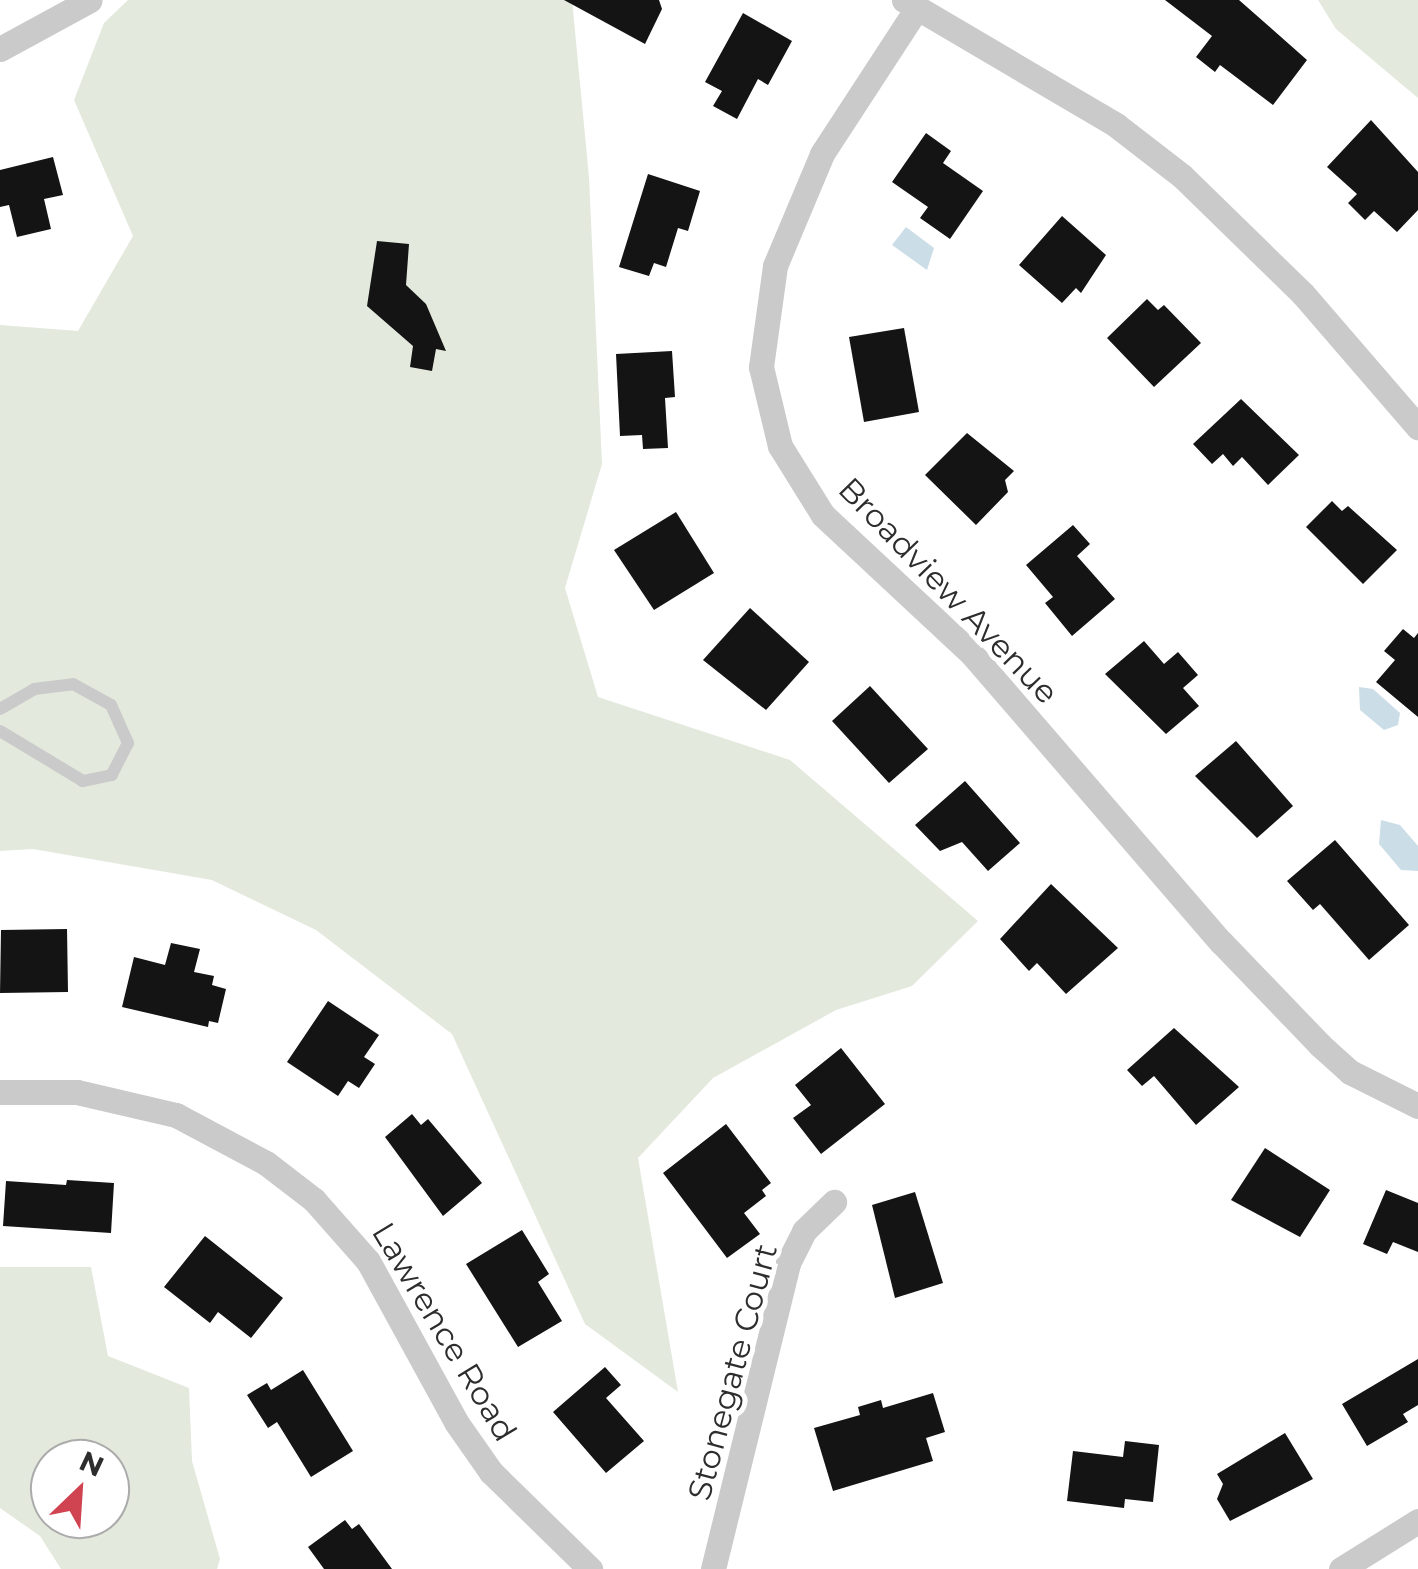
<!DOCTYPE html>
<html>
<head>
<meta charset="utf-8">
<style>
  body { margin:0 }
  #map { position:relative; width:1418px; height:1569px; overflow:hidden; background:#fff; font-family:Montserrat,sans-serif }
  div>[style] { position:absolute }
  [style*='--x'] { left:calc(var(--x)*1px); top:calc(var(--y)*1px); width:calc(var(--w)*1px); rotate:calc(var(--a)*1deg) }
  .green>* { inset:0; background:#e3e9dc }
  .water>* { inset:0; background:#cbdde7 }
  .building>* { inset:0; background:#141414 }
  .service>* { height:12px; margin:-6px; padding:0 6px; transform-origin:6px; border-radius:6px; background:#cacaca }
  .minor>* { height:25px; margin:-12.5px; padding:0 12.5px; transform-origin:12.5px; border-radius:12.5px; background:#cacaca }
  span { translate:-50% -50%; white-space:nowrap; text-align:center; line-height:1.15; -webkit-text-stroke:10px #fff; paint-order:stroke }
  .street-label { font-size:32px; color:#2d2d2d }
  .north { position:absolute; left:30px; top:1439px; width:100px; height:100px; box-sizing:border-box; background:#fff; border:2px solid #ababab; border-radius:50%; rotate:25deg; font-size:28px; font-weight:700; line-height:40px; text-align:center; color:#2d2d2d }
  .north::after { content:''; display:block; margin:auto; width:35px; height:45px; background:#d04351; clip-path:polygon(50% 0,100% 100%,50% 72%,0 100%) }
</style>
</head>
<body>
<div id="map">
  <div class="green">
    <div style="clip-path:polygon(128px 0,572px 0,589px 177px,602px 464px,565px 588px,598px 697px,790px 760px,978px 921px,912px 986px,836px 1010px,713px 1078px,638px 1158px,678px 1392px,585px 1324px,452px 1034px,316px 930px,212px 880px,33px 849px,0 851px,0 325px,78px 331px,133px 236px,74px 100px,104px 23px)"></div>
    <div style="clip-path:polygon(1318px 0,1418px 0,1418px 98px,1336px 29px)"></div>
    <div style="clip-path:polygon(evenodd,0 1267px,91px 1267px,108px 1356px,189px 1388px,192px 1461px,220px 1559px,217px 1569px,61px 1569px,40px 1536px,0 1508px,0 1267px,50px 1459px,110px 1459px,110px 1519px,50px 1519px,50px 1459px)"></div>
  </div>
  <div class="water">
    <div style="clip-path:polygon(906px 227px,934px 248px,927px 270px,892px 245px)"></div>
    <div style="clip-path:polygon(1359px 687px,1373px 689px,1400px 713px,1398px 725px,1384px 730px,1360px 710px)"></div>
    <div style="clip-path:polygon(1381px 820px,1400px 825px,1418px 846px,1418px 871px,1401px 870px,1379px 844px)"></div>
  </div>
  <div class="building">
    <div style="clip-path:polygon(564px 0,659px 0,662px 9px,645px 44px)"></div>
    <div style="clip-path:polygon(1165px 0,1239px 0,1307px 60px,1273px 105px,1220px 65px,1215px 72px,1196px 57px,1212px 36px)"></div>
    <div style="clip-path:polygon(743px 13px,792px 41px,768px 85px,758px 79px,737px 119px,713px 106px,722px 91px,705px 82px)"></div>
    <div style="clip-path:polygon(1371px 120px,1418px 172px,1418px 210px,1397px 232px,1374px 211px,1365px 220px,1348px 203px,1357px 194px,1327px 167px)"></div>
    <div style="clip-path:polygon(926px 133px,951px 151px,943px 163px,983px 191px,950px 239px,920px 218px,928px 207px,892px 182px)"></div>
    <div style="clip-path:polygon(53px 157px,63px 195px,44px 199px,51px 229px,17px 237px,9px 205px,0 207px,0 170px)"></div>
    <div style="clip-path:polygon(648px 174px,700px 191px,688px 231px,678px 228px,666px 267px,654px 263px,649px 276px,619px 267px)"></div>
    <div style="clip-path:polygon(1062px 216px,1106px 255px,1081px 293px,1076px 288px,1062px 303px,1019px 265px)"></div>
    <div style="clip-path:polygon(377px 241px,409px 244px,406px 285px,426px 304px,446px 351px,436px 349px,432px 371px,410px 367px,413px 346px,367px 306px)"></div>
    <div style="clip-path:polygon(1147px 299px,1158px 310px,1164px 305px,1201px 343px,1154px 387px,1107px 338px)"></div>
    <div style="clip-path:polygon(904px 328px,919px 412px,864px 422px,849px 337px)"></div>
    <div style="clip-path:polygon(672px 351px,675px 397px,665px 398px,668px 448px,643px 449px,642px 435px,620px 436px,616px 354px)"></div>
    <div style="clip-path:polygon(1241px 399px,1299px 455px,1268px 485px,1242px 457px,1233px 466px,1223px 454px,1212px 464px,1193px 444px)"></div>
    <div style="clip-path:polygon(967px 433px,1014px 471px,1005px 480px,1008px 492px,976px 525px,925px 475px)"></div>
    <div style="clip-path:polygon(1332px 501px,1342px 511px,1348px 506px,1397px 550px,1363px 584px,1306px 527px)"></div>
    <div style="clip-path:polygon(676px 512px,714px 573px,654px 610px,614px 550px)"></div>
    <div style="clip-path:polygon(1073px 525px,1090px 544px,1077px 556px,1115px 599px,1072px 636px,1045px 603px,1053px 597px,1026px 565px)"></div>
    <div style="clip-path:polygon(750px 608px,809px 662px,766px 710px,703px 660px)"></div>
    <div style="clip-path:polygon(1403px 629px,1414px 638px,1418px 633px,1418px 717px,1376px 682px,1395px 660px,1384px 651px)"></div>
    <div style="clip-path:polygon(1144px 641px,1164px 664px,1178px 652px,1198px 675px,1183px 688px,1199px 706px,1166px 734px,1105px 674px)"></div>
    <div style="clip-path:polygon(870px 686px,928px 749px,889px 783px,832px 721px)"></div>
    <div style="clip-path:polygon(1236px 741px,1293px 806px,1257px 838px,1195px 776px)"></div>
    <div style="clip-path:polygon(965px 781px,1020px 843px,988px 871px,962px 842px,940px 851px,915px 825px)"></div>
    <div style="clip-path:polygon(1335px 840px,1409px 925px,1369px 960px,1320px 904px,1313px 910px,1287px 881px)"></div>
    <div style="clip-path:polygon(1051px 884px,1118px 948px,1066px 994px,1037px 963px,1029px 971px,1000px 939px)"></div>
    <div style="clip-path:polygon(67px 929px,68px 992px,0 993px,1px 930px)"></div>
    <div style="clip-path:polygon(171px 943px,200px 949px,194px 972px,214px 976px,212px 985px,226px 989px,218px 1023px,209px 1021px,208px 1027px,122px 1007px,134px 957px,165px 965px)"></div>
    <div style="clip-path:polygon(328px 1001px,379px 1035px,364px 1057px,375px 1064px,359px 1088px,348px 1081px,338px 1096px,287px 1062px)"></div>
    <div style="clip-path:polygon(1174px 1028px,1239px 1087px,1196px 1125px,1154px 1076px,1142px 1086px,1127px 1070px)"></div>
    <div style="clip-path:polygon(841px 1048px,885px 1104px,821px 1154px,793px 1118px,811px 1105px,795px 1085px)"></div>
    <div style="clip-path:polygon(412px 1114px,421px 1125px,428px 1119px,482px 1183px,443px 1216px,385px 1137px)"></div>
    <div style="clip-path:polygon(726px 1124px,771px 1183px,762px 1190px,766px 1196px,744px 1213px,760px 1234px,727px 1258px,663px 1173px)"></div>
    <div style="clip-path:polygon(1265px 1148px,1330px 1190px,1300px 1237px,1231px 1200px)"></div>
    <div style="clip-path:polygon(67px 1180px,114px 1183px,111px 1233px,3px 1226px,6px 1181px,66px 1185px)"></div>
    <div style="clip-path:polygon(1386px 1190px,1418px 1203px,1418px 1252px,1393px 1242px,1387px 1254px,1363px 1244px)"></div>
    <div style="clip-path:polygon(915px 1192px,943px 1283px,895px 1298px,872px 1205px)"></div>
    <div style="clip-path:polygon(522px 1230px,549px 1274px,538px 1282px,562px 1321px,518px 1347px,466px 1264px)"></div>
    <div style="clip-path:polygon(205px 1236px,283px 1298px,251px 1338px,218px 1312px,210px 1323px,164px 1287px)"></div>
    <div style="clip-path:polygon(1418px 1359px,1418px 1405px,1403px 1414px,1408px 1422px,1367px 1446px,1342px 1404px)"></div>
    <div style="clip-path:polygon(605px 1367px,621px 1385px,606px 1398px,644px 1441px,606px 1473px,553px 1412px)"></div>
    <div style="clip-path:polygon(303px 1370px,353px 1451px,311px 1477px,277px 1422px,268px 1428px,247px 1395px,267px 1383px,271px 1390px)"></div>
    <div style="clip-path:polygon(933px 1393px,945px 1432px,926px 1438px,933px 1461px,833px 1491px,814px 1428px,860px 1415px,858px 1407px,881px 1400px,883px 1408px)"></div>
    <div style="clip-path:polygon(1285px 1433px,1313px 1479px,1230px 1521px,1217px 1499px,1223px 1484px,1217px 1474px)"></div>
    <div style="clip-path:polygon(1125px 1441px,1159px 1445px,1153px 1502px,1125px 1499px,1124px 1508px,1067px 1501px,1073px 1451px,1123px 1457px)"></div>
    <div style="clip-path:polygon(345px 1520px,352px 1529px,359px 1524px,392px 1569px,324px 1569px,308px 1547px)"></div>
  </div>
  <div class="service">
    <div style="--x:0;--y:709;--w:39;--a:-30"></div>
    <div style="--x:34;--y:689;--w:39;--a:-7"></div>
    <div style="--x:73;--y:684;--w:43;--a:28.9"></div>
    <div style="--x:111;--y:705;--w:42;--a:65.9"></div>
    <div style="--x:128;--y:743;--w:36;--a:117"></div>
    <div style="--x:112;--y:775;--w:30;--a:168"></div>
    <div style="--x:83;--y:781;--w:97;--a:-148.9"></div>
  </div>
  <div class="minor">
    <div style="--x:904;--y:0;--w:246;--a:30.5"></div>
    <div style="--x:1116;--y:125;--w:83;--a:37.7"></div>
    <div style="--x:1182;--y:176;--w:169;--a:44.3"></div>
    <div style="--x:1303;--y:294;--w:176;--a:49.2"></div>
    <div style="--x:917;--y:8;--w:174;--a:123.1"></div>
    <div style="--x:822;--y:154;--w:121;--a:112.8"></div>
    <div style="--x:775;--y:266;--w:102;--a:97.9"></div>
    <div style="--x:761;--y:367;--w:81;--a:76.5"></div>
    <div style="--x:780;--y:446;--w:81;--a:58.1"></div>
    <div style="--x:823;--y:515;--w:204;--a:43"></div>
    <div style="--x:972;--y:654;--w:381;--a:49.2"></div>
    <div style="--x:1221;--y:942;--w:143;--a:46.1"></div>
    <div style="--x:1320;--y:1045;--w:40;--a:42"></div>
    <div style="--x:1350;--y:1072;--w:76;--a:26.6"></div>
    <div style="--x:0;--y:49;--w:102;--a:-28.6"></div>
    <div style="--x:0;--y:1092;--w:77;--a:0"></div>
    <div style="--x:77;--y:1092;--w:102;--a:13.1"></div>
    <div style="--x:176;--y:1115;--w:102;--a:28.1"></div>
    <div style="--x:266;--y:1163;--w:61;--a:37.6"></div>
    <div style="--x:314;--y:1200;--w:81;--a:48.5"></div>
    <div style="--x:368;--y:1261;--w:183;--a:61.3"></div>
    <div style="--x:456;--y:1422;--w:61;--a:55"></div>
    <div style="--x:491;--y:1472;--w:139;--a:44.4"></div>
    <div style="--x:713;--y:1569;--w:315;--a:-76.2"></div>
    <div style="--x:788;--y:1263;--w:36;--a:-63"></div>
    <div style="--x:804;--y:1231;--w:42;--a:-44"></div>
    <div style="--x:1341;--y:1569;--w:91;--a:-31.9"></div>
  </div>
  <div class="street-label">
    <span style="left:948px;top:591px;rotate:46deg">Broadview Avenue</span>
    <span style="left:444px;top:1332px;rotate:59deg">Lawrence Road</span>
    <span style="left:733px;top:1372px;rotate:-75deg">Stonegate Court</span>
  </div>
  <div class="north">N</div>
</div>
</body>
</html>
